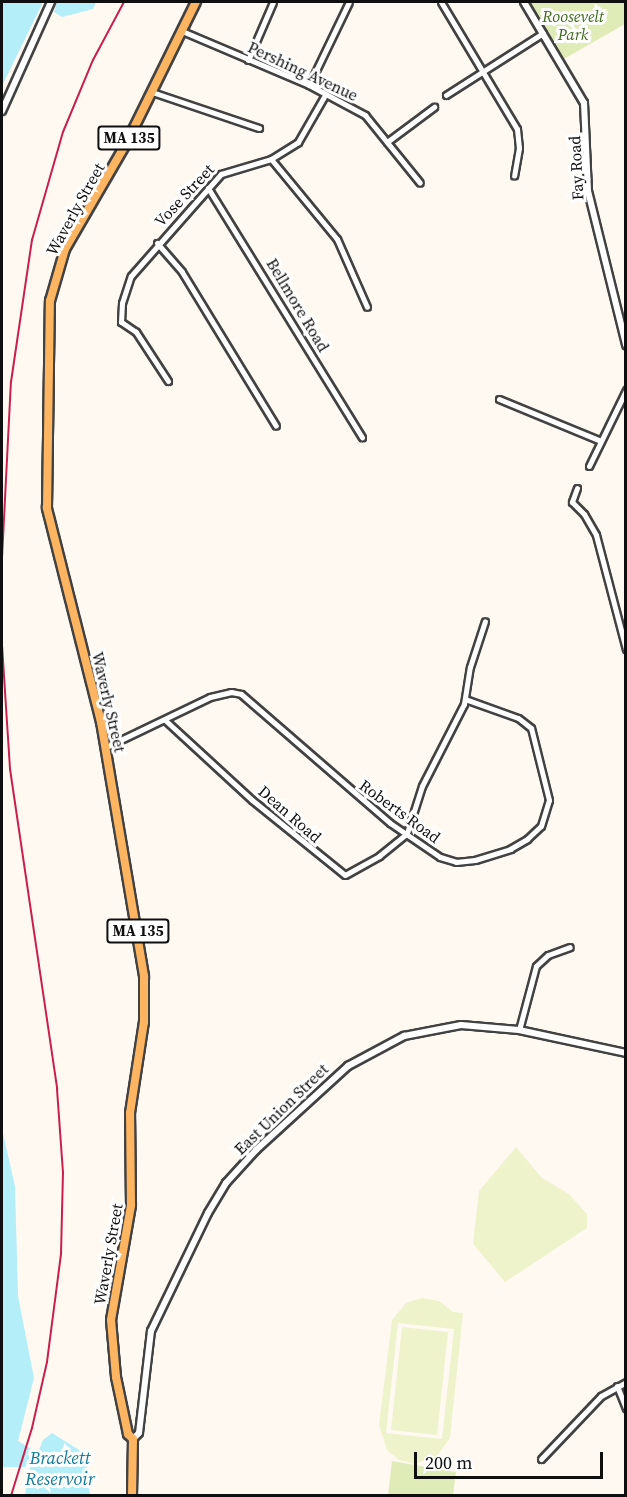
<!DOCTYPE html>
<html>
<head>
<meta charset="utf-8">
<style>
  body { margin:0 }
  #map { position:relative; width:627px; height:1497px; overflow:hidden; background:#fff9f1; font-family:"Source Serif 4",serif }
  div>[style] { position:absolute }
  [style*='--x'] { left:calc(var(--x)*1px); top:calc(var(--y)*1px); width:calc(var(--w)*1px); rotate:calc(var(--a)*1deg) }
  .green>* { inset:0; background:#dfecb8 }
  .pitch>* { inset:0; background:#eef3cb }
  .water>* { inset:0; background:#b3eef9 }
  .roads { filter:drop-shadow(2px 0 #424242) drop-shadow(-2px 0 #424242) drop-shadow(0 2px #424242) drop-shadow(0 -2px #424242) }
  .minor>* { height:5px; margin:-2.5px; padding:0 2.5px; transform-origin:2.5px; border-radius:2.5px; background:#fff }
  .tertiary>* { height:6px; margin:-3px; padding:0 3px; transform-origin:3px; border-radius:3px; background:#fff }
  .primary>* { height:8px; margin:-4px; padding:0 4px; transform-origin:4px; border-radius:4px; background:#feb562 }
  .rail>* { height:2px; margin:-1px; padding:0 1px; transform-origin:1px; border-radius:1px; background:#c7204d }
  span { translate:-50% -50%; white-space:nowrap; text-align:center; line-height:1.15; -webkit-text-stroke:6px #fff; paint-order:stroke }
  .shield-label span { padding:2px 4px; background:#fff; border:2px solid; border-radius:4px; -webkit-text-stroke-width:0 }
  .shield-label { font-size:15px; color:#0f0f0f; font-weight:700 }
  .park-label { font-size:16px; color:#3d6b1b; font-style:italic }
  .street-label { font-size:16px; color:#0f0f0f }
  .water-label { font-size:18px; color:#117c99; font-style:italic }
  .frame { position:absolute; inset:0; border:3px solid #0f0f0f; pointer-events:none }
  .scale { position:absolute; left:414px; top:1452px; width:189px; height:27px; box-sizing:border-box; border:3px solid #0f0f0f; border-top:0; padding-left:8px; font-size:18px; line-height:21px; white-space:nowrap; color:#0f0f0f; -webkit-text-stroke:4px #fff; paint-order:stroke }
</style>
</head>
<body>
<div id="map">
  <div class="green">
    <div style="clip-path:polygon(529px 2px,625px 2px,625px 24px,564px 59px)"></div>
    <div style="clip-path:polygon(392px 1461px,456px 1472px,453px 1495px,388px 1495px)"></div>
  </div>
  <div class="pitch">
    <div style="clip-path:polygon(516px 1147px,542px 1178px,569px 1194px,587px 1214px,587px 1228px,505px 1282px,473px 1244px,479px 1191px)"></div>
    <div style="clip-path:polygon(evenodd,422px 1298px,439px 1301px,453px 1312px,463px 1313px,450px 1438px,437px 1456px,415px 1464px,399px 1460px,387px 1450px,379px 1425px,392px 1320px,406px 1303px,422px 1298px,398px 1323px,454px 1329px,442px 1439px,386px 1433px,398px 1323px)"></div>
    <div style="clip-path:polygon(402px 1327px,448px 1332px,437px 1435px,391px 1430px)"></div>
  </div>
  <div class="water">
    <div style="clip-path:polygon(2px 2px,43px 2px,2px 86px)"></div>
    <div style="clip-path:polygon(57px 2px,96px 2px,93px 9px,62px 17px,54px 12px)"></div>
    <div style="clip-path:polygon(2px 1129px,15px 1186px,18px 1296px,34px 1378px,18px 1441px,38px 1453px,43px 1440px,52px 1433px,79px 1450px,87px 1464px,90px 1495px,25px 1495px,30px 1467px,2px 1467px)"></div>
  </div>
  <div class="roads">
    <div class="minor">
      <div style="--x:441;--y:2;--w:148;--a:59.1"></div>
      <div style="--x:517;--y:129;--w:19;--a:84"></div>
      <div style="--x:519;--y:148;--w:28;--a:100"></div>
      <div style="--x:182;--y:31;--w:138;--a:23"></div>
      <div style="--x:309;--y:85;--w:64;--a:28.2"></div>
      <div style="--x:365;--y:115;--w:87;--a:51"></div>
      <div style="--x:248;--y:60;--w:63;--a:-66.7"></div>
      <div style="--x:309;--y:85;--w:92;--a:-64.3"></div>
      <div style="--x:152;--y:92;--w:113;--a:18.6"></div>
      <div style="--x:446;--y:95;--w:115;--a:-32.6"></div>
      <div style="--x:387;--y:142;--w:59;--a:-36.7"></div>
      <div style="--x:271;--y:159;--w:104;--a:50.5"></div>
      <div style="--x:337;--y:239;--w:74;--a:66.2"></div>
      <div style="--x:208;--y:188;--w:293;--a:58.3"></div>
      <div style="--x:157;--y:243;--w:38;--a:49"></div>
      <div style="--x:182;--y:272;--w:180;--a:58.6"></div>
      <div style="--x:168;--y:381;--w:59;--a:-123.1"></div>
      <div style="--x:136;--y:332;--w:18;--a:-146"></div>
      <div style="--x:121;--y:322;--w:19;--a:-87"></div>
      <div style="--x:122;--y:303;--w:28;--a:-72"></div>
      <div style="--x:131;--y:276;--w:136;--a:-48.6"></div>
      <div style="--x:221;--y:174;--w:52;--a:-16.7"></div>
      <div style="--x:271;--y:159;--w:32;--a:-32"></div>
      <div style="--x:298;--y:142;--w:54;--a:-60.1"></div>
      <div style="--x:499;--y:399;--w:110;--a:22.4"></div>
      <div style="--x:589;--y:466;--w:85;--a:-64"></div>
      <div style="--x:577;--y:488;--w:15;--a:110"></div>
      <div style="--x:572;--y:502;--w:17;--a:45"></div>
      <div style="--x:584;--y:514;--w:24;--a:60"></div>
      <div style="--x:596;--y:535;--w:118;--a:75.3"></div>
      <div style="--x:165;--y:720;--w:118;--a:42.6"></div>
      <div style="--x:252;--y:800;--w:119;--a:38.9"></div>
      <div style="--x:345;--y:875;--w:39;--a:-29"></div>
      <div style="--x:379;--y:856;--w:36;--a:-39"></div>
      <div style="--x:407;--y:833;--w:49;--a:-72.3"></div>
      <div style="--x:422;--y:786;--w:92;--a:-62.9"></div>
      <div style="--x:464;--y:704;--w:37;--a:-81"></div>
      <div style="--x:470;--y:667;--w:48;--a:-71.9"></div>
      <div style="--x:106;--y:747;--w:115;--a:-25.7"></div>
      <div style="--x:210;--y:697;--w:22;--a:-13"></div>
      <div style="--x:231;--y:692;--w:10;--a:11"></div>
      <div style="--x:241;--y:694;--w:197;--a:40.9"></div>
      <div style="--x:390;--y:823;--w:60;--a:34.2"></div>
      <div style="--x:440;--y:857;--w:17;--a:17"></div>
      <div style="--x:456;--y:862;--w:19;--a:-6"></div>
      <div style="--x:475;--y:860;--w:37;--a:-17"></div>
      <div style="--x:510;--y:849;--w:20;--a:-30"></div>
      <div style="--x:527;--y:839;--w:19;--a:-43"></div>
      <div style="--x:541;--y:826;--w:27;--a:-73"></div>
      <div style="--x:549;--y:800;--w:74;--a:-104"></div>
      <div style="--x:531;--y:728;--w:16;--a:-142"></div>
      <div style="--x:518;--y:718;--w:56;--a:-160.3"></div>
      <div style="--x:519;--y:1030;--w:66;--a:-75.1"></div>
      <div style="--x:536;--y:966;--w:16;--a:-43"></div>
      <div style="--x:548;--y:955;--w:23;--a:-20"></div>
      <div style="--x:617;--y:1386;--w:24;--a:68"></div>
      <div style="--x:541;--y:1459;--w:87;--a:-46.4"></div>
      <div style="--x:601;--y:1396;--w:29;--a:-29"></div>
    </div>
    <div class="tertiary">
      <div style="--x:524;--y:2;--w:117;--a:59.3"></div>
      <div style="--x:584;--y:103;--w:88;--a:87.4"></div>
      <div style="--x:588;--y:191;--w:159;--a:76.1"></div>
      <div style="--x:2;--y:111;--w:120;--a:-65.8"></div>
      <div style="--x:133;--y:1439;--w:8;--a:-45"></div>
      <div style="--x:139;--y:1433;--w:103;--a:-83.3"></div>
      <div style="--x:151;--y:1331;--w:131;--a:-64.2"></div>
      <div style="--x:208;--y:1213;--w:35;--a:-59"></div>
      <div style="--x:226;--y:1183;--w:45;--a:-47.7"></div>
      <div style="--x:256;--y:1150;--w:125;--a:-42.4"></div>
      <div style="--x:348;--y:1066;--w:64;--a:-28.2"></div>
      <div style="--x:404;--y:1036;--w:58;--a:-10.9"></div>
      <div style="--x:461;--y:1025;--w:58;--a:4.9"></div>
      <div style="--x:519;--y:1030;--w:109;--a:12.1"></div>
    </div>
    <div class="primary">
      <div style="--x:132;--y:1496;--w:57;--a:-89"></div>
      <div style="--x:133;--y:1439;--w:7;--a:-135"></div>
      <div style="--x:128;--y:1434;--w:58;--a:-101.9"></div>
      <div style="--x:116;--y:1377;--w:57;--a:-95"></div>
      <div style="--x:111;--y:1320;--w:117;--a:-80.1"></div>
      <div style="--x:131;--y:1205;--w:92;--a:-90.6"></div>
      <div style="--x:130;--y:1113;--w:92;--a:-81.3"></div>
      <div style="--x:144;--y:1022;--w:46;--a:-90"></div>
      <div style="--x:144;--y:976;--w:258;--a:-99.6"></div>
      <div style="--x:101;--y:722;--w:221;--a:-104.2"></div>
      <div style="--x:47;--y:508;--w:207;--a:-89.2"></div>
      <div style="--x:50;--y:301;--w:54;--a:-73.9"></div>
      <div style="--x:65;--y:249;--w:124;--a:-59.9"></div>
      <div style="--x:127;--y:142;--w:156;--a:-63.8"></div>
    </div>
  </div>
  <div class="rail">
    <div style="--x:2;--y:558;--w:176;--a:-87.1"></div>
    <div style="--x:11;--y:382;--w:144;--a:-81.6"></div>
    <div style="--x:32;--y:240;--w:112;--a:-74"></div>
    <div style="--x:63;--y:132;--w:78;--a:-67.4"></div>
    <div style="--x:93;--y:60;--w:66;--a:-61.9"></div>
    <div style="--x:2;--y:645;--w:124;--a:86.3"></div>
    <div style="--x:10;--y:769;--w:323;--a:81.6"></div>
    <div style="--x:57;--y:1089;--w:83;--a:85.9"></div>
    <div style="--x:63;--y:1172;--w:82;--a:91.4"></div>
    <div style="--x:61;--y:1254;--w:109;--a:97.4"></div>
    <div style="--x:47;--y:1362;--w:68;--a:102.8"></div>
    <div style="--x:32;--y:1428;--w:71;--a:107.2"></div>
  </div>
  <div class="shield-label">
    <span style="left:129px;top:138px">MA 135</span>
    <span style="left:138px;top:931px">MA 135</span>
  </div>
  <div class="park-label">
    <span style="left:573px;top:25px">Roosevelt<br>Park</span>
  </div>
  <div class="street-label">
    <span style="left:303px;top:71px;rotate:25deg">Pershing Avenue</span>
    <span style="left:576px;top:168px;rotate:-93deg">Fay Road</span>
    <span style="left:184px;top:195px;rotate:-47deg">Vose Street</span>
    <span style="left:75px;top:209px;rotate:-61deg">Waverly Street</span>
    <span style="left:298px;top:305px;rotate:59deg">Bellmore Road</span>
    <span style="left:109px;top:702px;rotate:77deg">Waverly Street</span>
    <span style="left:400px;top:811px;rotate:36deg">Roberts Road</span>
    <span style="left:290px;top:814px;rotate:41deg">Dean Road</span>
    <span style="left:281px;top:1109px;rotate:-44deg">East Union Street</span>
    <span style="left:108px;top:1254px;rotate:-80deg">Waverly Street</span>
  </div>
  <div class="water-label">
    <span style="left:60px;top:1469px">Brackett<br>Reservoir</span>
  </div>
  <div class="frame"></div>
  <div class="scale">200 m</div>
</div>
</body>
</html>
